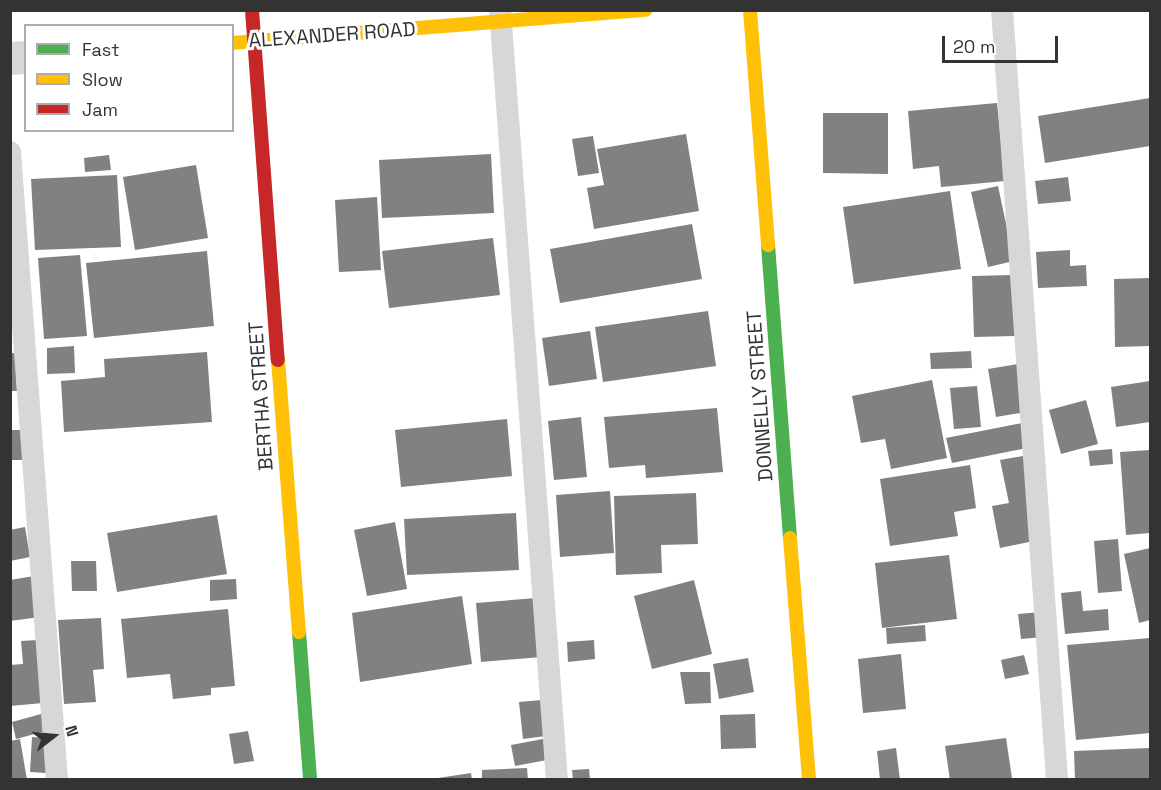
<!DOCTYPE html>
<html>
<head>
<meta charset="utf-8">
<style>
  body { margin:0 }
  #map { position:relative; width:1161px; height:790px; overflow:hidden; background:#fff; font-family:"Space Grotesk",sans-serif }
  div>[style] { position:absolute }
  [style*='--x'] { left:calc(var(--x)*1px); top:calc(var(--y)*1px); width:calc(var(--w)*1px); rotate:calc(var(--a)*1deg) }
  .building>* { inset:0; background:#818181 }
  .lane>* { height:22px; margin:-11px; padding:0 11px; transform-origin:11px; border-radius:11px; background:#d7d7d7 }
  .street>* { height:33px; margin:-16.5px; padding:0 16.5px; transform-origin:16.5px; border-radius:16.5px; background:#d7d7d7 }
  .fast>* { height:14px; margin:-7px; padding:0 7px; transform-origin:7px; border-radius:7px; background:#4caf50 }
  .slow>* { height:14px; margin:-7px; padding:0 7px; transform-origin:7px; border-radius:7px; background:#ffc107 }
  .jam>* { height:14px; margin:-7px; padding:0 7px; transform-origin:7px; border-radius:7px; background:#c62828 }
  span { translate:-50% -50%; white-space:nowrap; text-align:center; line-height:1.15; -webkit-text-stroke:6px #fff; paint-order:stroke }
  .street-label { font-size:20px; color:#333 }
  .frame { position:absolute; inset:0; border:12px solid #333; pointer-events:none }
  .legend { position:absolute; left:24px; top:24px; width:210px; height:108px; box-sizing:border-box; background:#fff; border:2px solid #adadad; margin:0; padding:8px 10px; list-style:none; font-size:18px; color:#333 }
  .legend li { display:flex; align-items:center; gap:12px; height:30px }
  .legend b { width:30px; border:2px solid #adadad }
  .north { position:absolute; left:24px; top:706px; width:60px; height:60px; -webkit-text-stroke:4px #fff; paint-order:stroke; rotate:74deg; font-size:16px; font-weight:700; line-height:24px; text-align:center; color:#333 }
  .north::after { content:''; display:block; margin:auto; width:21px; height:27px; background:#333; clip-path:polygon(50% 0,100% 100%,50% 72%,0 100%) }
  .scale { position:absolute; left:942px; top:36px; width:116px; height:27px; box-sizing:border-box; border:3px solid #333; border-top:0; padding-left:8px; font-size:18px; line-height:21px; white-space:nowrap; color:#333; -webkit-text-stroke:4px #fff; paint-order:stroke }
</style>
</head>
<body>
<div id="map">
  <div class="building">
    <div style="clip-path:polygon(1150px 98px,1150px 146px,1045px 163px,1038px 116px)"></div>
    <div style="clip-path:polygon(997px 103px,1005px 181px,941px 187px,939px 166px,913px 169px,908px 111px)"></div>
    <div style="clip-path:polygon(823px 113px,888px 113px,888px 174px,823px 173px)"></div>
    <div style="clip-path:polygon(686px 134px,699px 211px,594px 229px,587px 188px,604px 185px,597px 149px)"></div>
    <div style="clip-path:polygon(593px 136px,599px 173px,578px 176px,572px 139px)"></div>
    <div style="clip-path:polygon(491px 154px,494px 213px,382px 218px,379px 160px)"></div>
    <div style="clip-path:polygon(109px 155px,111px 170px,85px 172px,84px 158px)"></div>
    <div style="clip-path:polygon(196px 165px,208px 238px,135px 250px,123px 177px)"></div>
    <div style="clip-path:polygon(117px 175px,121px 247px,35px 250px,31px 179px)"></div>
    <div style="clip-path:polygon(1068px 177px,1071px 201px,1038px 204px,1035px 181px)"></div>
    <div style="clip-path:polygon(998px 186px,1014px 261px,988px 267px,971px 192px)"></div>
    <div style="clip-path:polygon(950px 191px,961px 269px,854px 284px,843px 207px)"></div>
    <div style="clip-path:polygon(377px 197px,381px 270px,339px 272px,335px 200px)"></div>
    <div style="clip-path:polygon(692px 224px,702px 279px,560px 303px,550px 249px)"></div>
    <div style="clip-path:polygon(493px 238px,500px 295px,389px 308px,382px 251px)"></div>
    <div style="clip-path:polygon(1070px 250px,1070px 266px,1086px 265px,1087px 286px,1038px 288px,1036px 252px)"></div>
    <div style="clip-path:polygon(207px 251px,214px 326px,94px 338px,86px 263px)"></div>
    <div style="clip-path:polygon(80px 255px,87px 336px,44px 339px,38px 258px)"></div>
    <div style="clip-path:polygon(1013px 275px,1015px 336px,974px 337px,972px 276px)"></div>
    <div style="clip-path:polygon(1150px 278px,1150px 346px,1115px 347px,1114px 279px)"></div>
    <div style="clip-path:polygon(708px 311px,716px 366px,603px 382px,595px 327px)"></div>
    <div style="clip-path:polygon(590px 331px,597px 379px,549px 386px,542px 338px)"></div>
    <div style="clip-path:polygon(74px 346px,75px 373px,47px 374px,47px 348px)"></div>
    <div style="clip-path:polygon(971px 351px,972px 368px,931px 369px,930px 353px)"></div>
    <div style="clip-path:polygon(207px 352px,212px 422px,64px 432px,61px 381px,105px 377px,104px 359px)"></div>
    <div style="clip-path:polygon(10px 353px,15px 353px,17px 391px,10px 391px)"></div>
    <div style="clip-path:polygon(1018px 364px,1026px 412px,996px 417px,988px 369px)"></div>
    <div style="clip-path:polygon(932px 380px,947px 458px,891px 469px,885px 439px,861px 443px,852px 396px)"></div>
    <div style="clip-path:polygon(1150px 381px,1150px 422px,1116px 427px,1111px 387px)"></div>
    <div style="clip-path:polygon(977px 386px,981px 427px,954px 429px,950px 388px)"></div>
    <div style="clip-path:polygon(1086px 400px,1098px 444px,1061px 454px,1049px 410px)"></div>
    <div style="clip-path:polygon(717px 408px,723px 472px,646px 478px,645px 465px,609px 468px,604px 417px)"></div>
    <div style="clip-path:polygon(581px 417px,587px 477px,554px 480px,548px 421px)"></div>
    <div style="clip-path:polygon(507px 419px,512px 476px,401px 487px,395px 430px)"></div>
    <div style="clip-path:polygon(1022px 423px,1027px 448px,952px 463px,946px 438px)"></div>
    <div style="clip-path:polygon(10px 430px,28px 430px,27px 460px,10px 460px)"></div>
    <div style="clip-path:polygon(1112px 449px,1113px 464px,1090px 466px,1088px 451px)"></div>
    <div style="clip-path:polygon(1150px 450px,1150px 533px,1126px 535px,1120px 452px)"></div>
    <div style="clip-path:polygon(1023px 456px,1038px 540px,1000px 548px,992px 506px,1009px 503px,1000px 460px)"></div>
    <div style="clip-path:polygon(970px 465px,976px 508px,954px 512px,958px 536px,890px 546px,880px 479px)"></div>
    <div style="clip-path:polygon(610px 491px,614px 553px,560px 557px,556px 495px)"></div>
    <div style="clip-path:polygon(696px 493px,698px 544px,661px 545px,662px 573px,616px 575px,614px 496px)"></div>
    <div style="clip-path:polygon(516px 513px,519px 570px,407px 575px,404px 519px)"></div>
    <div style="clip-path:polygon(217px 515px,227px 574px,117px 592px,107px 533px)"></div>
    <div style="clip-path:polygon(395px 522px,407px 589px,367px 596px,354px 530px)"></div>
    <div style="clip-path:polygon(25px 527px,30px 557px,10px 561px,10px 530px)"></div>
    <div style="clip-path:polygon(1118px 539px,1122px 591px,1098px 593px,1094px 541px)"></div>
    <div style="clip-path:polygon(1150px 548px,1150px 620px,1139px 623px,1124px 554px)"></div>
    <div style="clip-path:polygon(949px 555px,957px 619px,882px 628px,875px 563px)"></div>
    <div style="clip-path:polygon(71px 561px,96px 561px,97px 591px,72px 591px)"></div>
    <div style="clip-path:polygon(34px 576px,40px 617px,10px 621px,10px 580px)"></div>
    <div style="clip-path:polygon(236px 579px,237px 599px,210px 601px,210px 580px)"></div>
    <div style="clip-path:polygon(694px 580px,712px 654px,652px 669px,634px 596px)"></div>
    <div style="clip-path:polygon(1081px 591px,1083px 611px,1108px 609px,1109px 630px,1065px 634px,1061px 593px)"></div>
    <div style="clip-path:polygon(462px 596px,472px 664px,360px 682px,352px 613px)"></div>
    <div style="clip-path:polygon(536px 598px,542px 657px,481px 662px,476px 603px)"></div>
    <div style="clip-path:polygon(228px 609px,235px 686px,211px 688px,211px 695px,173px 699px,170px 674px,127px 678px,121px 619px)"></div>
    <div style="clip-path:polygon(1041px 612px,1043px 637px,1021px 639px,1018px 614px)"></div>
    <div style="clip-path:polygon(101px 618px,104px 669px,93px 670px,96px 702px,64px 704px,58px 620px)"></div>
    <div style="clip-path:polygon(925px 625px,926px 641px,887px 644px,886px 628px)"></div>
    <div style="clip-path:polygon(1150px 638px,1150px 733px,1076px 740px,1067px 645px)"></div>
    <div style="clip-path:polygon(38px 640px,43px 703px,10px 706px,10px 665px,23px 664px,21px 641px)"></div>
    <div style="clip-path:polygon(594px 640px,595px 659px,568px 662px,567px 642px)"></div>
    <div style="clip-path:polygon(901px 654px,906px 709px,863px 713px,858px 659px)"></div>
    <div style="clip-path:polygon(1024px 655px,1029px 674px,1005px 679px,1001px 660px)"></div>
    <div style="clip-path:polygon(748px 658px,754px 692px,719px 699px,713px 664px)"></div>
    <div style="clip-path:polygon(680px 672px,710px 672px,711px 703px,685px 704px)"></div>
    <div style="clip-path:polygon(542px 700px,546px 736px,523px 739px,519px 702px)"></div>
    <div style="clip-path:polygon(41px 714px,46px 731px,16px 739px,12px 722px)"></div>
    <div style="clip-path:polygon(755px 714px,756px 748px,721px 749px,720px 715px)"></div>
    <div style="clip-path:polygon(248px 731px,254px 761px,234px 764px,229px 734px)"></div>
    <div style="clip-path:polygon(32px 737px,48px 738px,46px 773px,30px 772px)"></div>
    <div style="clip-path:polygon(1006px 738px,1012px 778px,950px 780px,945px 746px)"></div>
    <div style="clip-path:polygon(20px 739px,27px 780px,10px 780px,10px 741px)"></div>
    <div style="clip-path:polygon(543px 739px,547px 760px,515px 766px,511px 745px)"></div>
    <div style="clip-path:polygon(896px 748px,900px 780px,880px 780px,877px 751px)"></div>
    <div style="clip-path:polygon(1150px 748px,1150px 780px,1075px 780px,1074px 751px)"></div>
    <div style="clip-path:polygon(527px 768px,528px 780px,482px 780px,482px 770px)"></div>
    <div style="clip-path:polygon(589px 769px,590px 780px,573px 780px,572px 770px)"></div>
    <div style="clip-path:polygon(471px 773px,472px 780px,438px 780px,438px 778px)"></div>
  </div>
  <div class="lane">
    <div style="--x:500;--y:10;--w:772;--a:85.77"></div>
    <div style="--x:1002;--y:10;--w:772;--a:85.91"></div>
    <div style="--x:10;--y:152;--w:630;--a:85.72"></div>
  </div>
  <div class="street">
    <div style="--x:10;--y:58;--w:16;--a:-4"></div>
  </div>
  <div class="fast">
    <div style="--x:768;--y:245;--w:294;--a:85.7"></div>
    <div style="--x:299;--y:632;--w:148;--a:85.7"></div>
  </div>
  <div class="slow">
    <div style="--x:750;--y:10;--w:236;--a:85.6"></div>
    <div style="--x:232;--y:43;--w:415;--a:-4.6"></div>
    <div style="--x:278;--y:360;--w:273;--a:85.6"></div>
    <div style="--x:790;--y:538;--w:243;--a:85.5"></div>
  </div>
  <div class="jam">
    <div style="--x:252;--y:10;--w:351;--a:85.8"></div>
  </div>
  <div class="street-label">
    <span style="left:332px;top:35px;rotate:-4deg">ALEXANDER ROAD</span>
    <span style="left:261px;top:396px;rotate:-94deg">BERTHA STREET</span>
    <span style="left:760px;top:396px;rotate:-94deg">DONNELLY STREET</span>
  </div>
  <div class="frame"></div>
  <ul class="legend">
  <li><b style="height:8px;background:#4caf50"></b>Fast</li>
  <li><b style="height:8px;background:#ffc107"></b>Slow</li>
  <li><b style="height:8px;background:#c62828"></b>Jam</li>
  </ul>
  <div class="north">N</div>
  <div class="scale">20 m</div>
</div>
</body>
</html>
